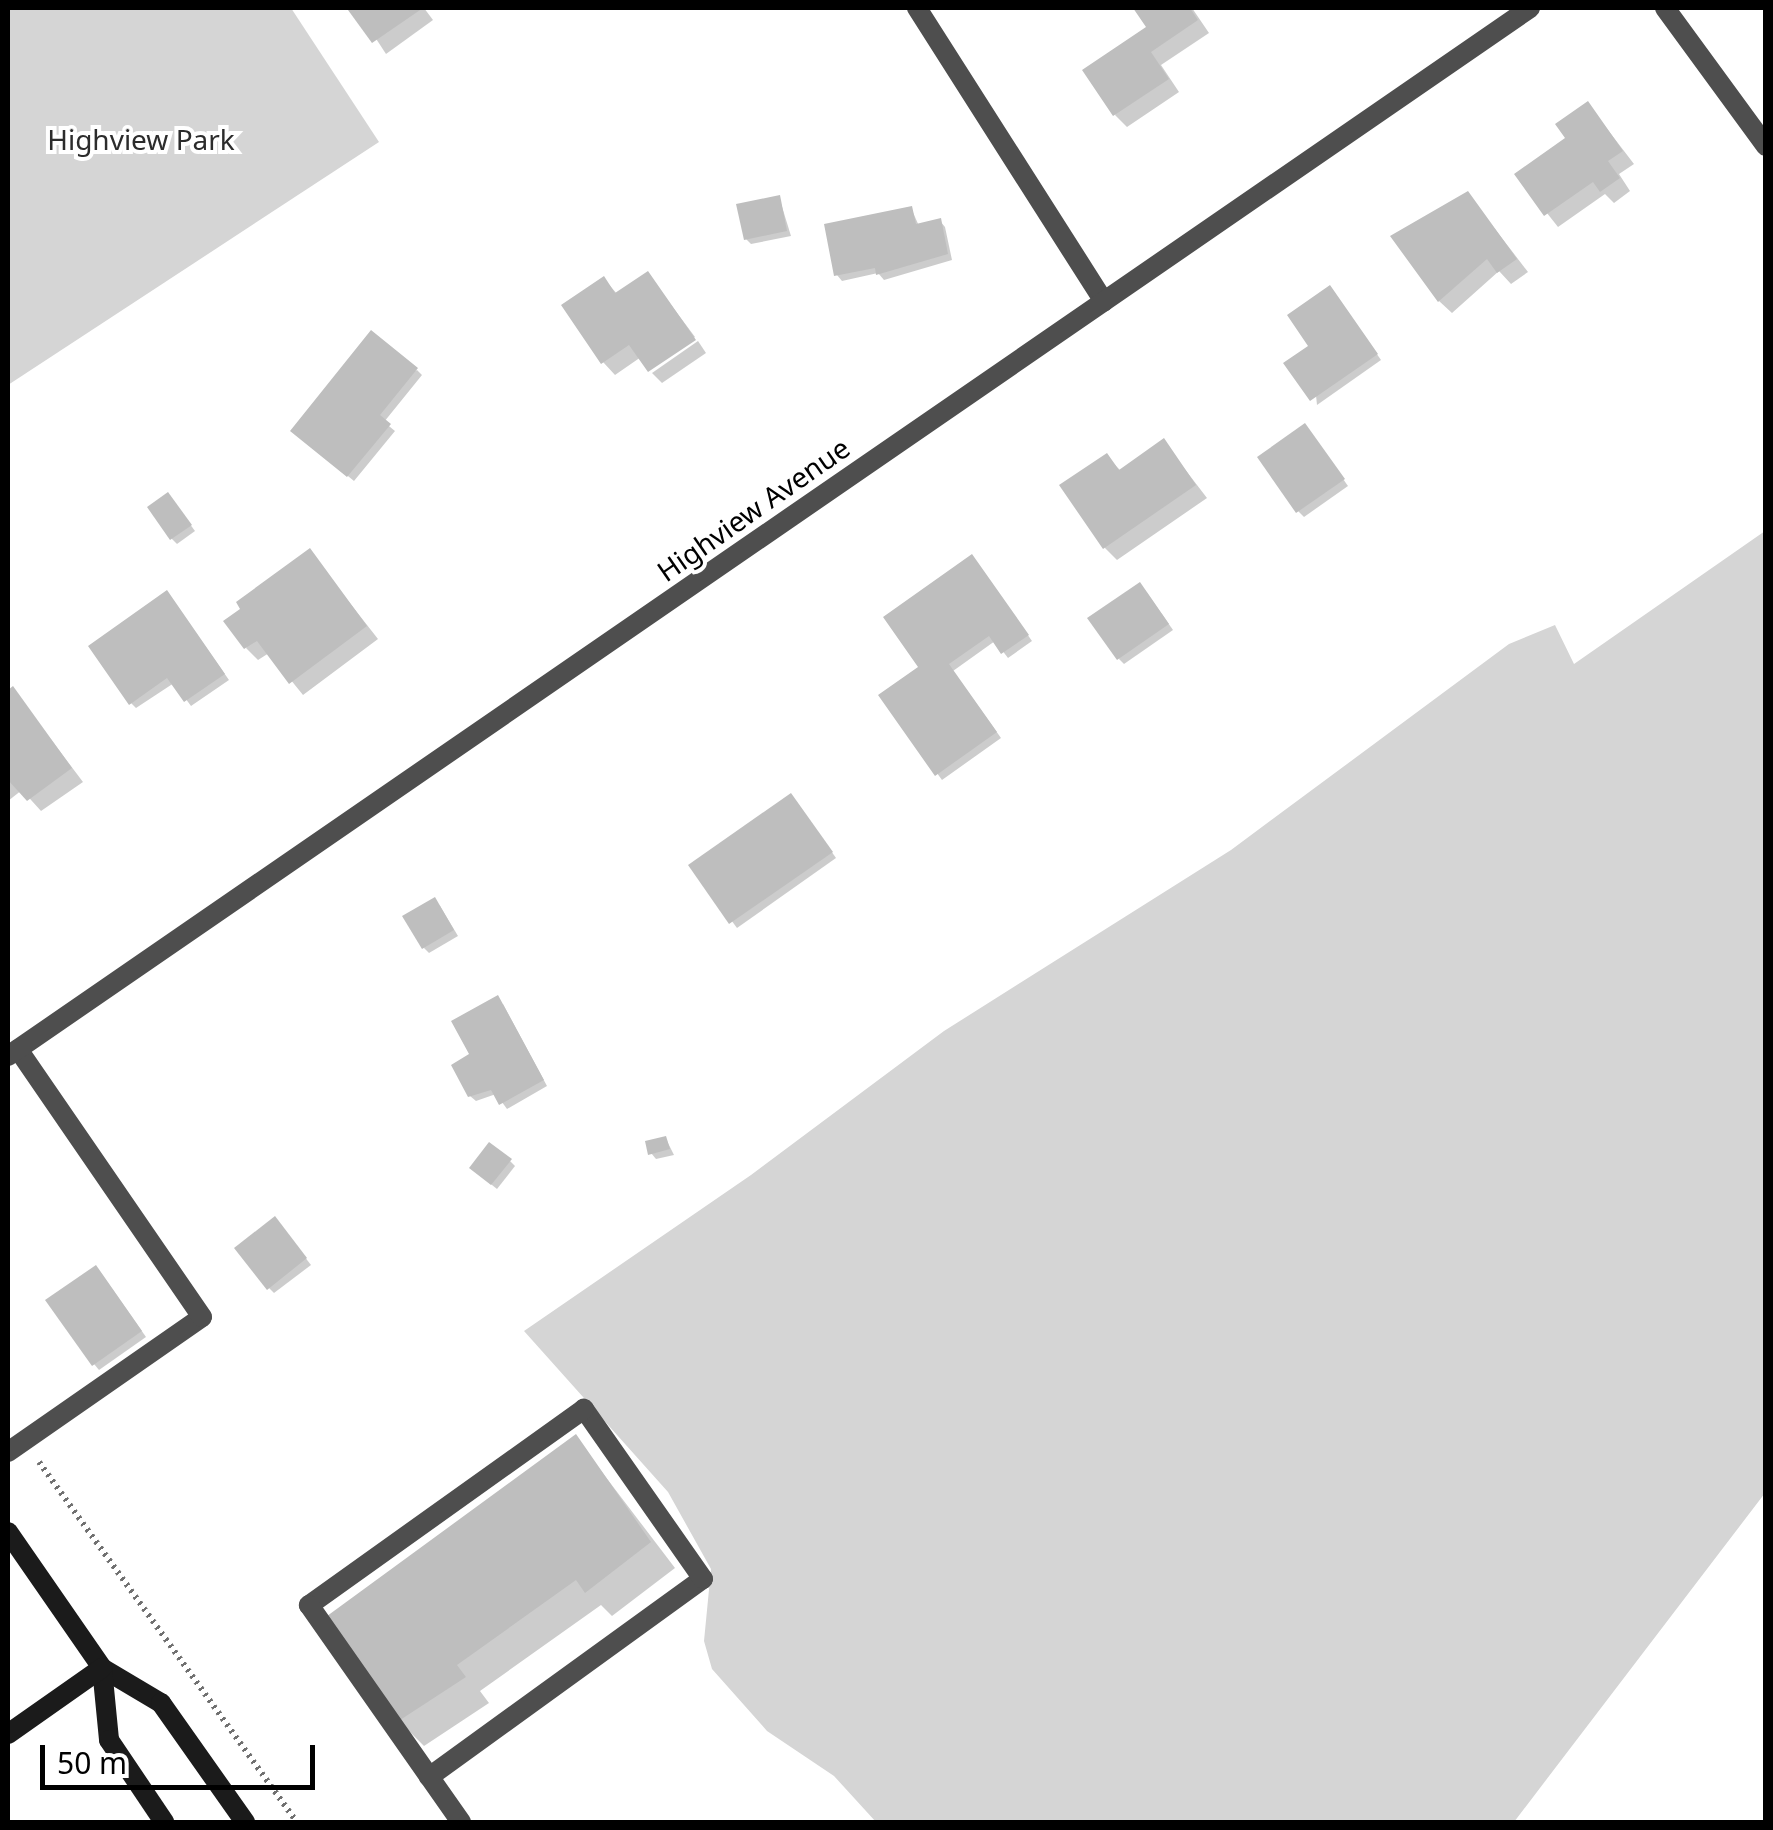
<!DOCTYPE html>
<html>
<head>
<meta charset="utf-8">
<style>
  body { margin:0 }
  #map { position:relative; width:1773px; height:1830px; overflow:hidden; background:#fff; font-family:"Noto Sans",sans-serif }
  div>[style] { position:absolute }
  [style*='--x'] { left:calc(var(--x)*1px); top:calc(var(--y)*1px); width:calc(var(--w)*1px); rotate:calc(var(--a)*1deg) }
  .green>* { inset:0; background:#d5d5d5 }
  .shadow>* { inset:0; background:#0003 }
  .building>* { inset:0; background:#bebebe }
  .path>* { height:6px; margin-top:-3px; transform-origin:0; background:repeating-linear-gradient(90deg,#707070 0 2.5px,transparent 0 7.5px) }
  .lane>* { height:20px; margin:-10px; padding:0 10px; transform-origin:10px; border-radius:10px; background:#4e4e4e }
  .street>* { height:20px; margin:-10px; padding:0 10px; transform-origin:10px; border-radius:10px; background:#4e4e4e }
  .secondary>* { height:20px; margin:-10px; padding:0 10px; transform-origin:10px; border-radius:10px; background:#1b1b1b }
  span { translate:-50% -50%; white-space:nowrap; text-align:center; line-height:1.15; -webkit-text-stroke:8px #fff; paint-order:stroke }
  .park-label { font-size:28px; color:#2c2c2c }
  .street-label { font-size:28px; color:#000 }
  .frame { position:absolute; inset:0; border:10px solid #000; pointer-events:none }
  .scale { position:absolute; left:40px; top:1745px; width:275px; height:45px; box-sizing:border-box; border:5px solid #000; border-top:0; padding-left:12px; font-size:30px; line-height:35px; white-space:nowrap; color:#000; -webkit-text-stroke:8px #fff; paint-order:stroke }
</style>
</head>
<body>
<div id="map">
  <div class="green">
    <div style="clip-path:polygon(8px 8px,291px 8px,379px 142px,8px 385px)"></div>
    <div style="clip-path:polygon(1765px 531px,1765px 1493px,1514px 1822px,876px 1822px,834px 1776px,767px 1731px,712px 1669px,704px 1641px,711px 1569px,668px 1492px,524px 1331px,751px 1175px,944px 1031px,1231px 850px,1509px 644px,1555px 625px,1574px 664px)"></div>
  </div>
  <div class="shadow">
    <div style="clip-path:polygon(356px 8px,424px 8px,433px 20px,386px 54px)"></div>
    <div style="clip-path:polygon(1136px 8px,1192px 8px,1209px 33px,1161px 65px,1179px 92px,1127px 127px,1115px 115px,1149px 28px)"></div>
    <div style="clip-path:polygon(1588px 104px,1634px 164px,1619px 174px,1630px 191px,1614px 203px,1605px 194px,1558px 227px,1517px 175px,1569px 139px)"></div>
    <div style="clip-path:polygon(1468px 194px,1528px 272px,1511px 284px,1499px 271px,1452px 313px,1439px 301px)"></div>
    <div style="clip-path:polygon(779px 197px,791px 236px,751px 244px,746px 239px)"></div>
    <div style="clip-path:polygon(911px 208px,919px 226px,940px 221px,945px 227px,952px 260px,884px 280px,878px 273px,842px 281px,837px 275px)"></div>
    <div style="clip-path:polygon(648px 274px,695px 337px,649px 369px,641px 357px,615px 375px,603px 362px,604px 279px,618px 295px)"></div>
    <div style="clip-path:polygon(1335px 294px,1381px 360px,1317px 405px,1311px 347px)"></div>
    <div style="clip-path:polygon(698px 341px,706px 353px,662px 383px,652px 373px)"></div>
    <div style="clip-path:polygon(417px 370px,422px 375px,384px 422px,395px 431px,354px 481px,299px 436px)"></div>
    <div style="clip-path:polygon(1310px 432px,1348px 486px,1304px 517px,1298px 511px)"></div>
    <div style="clip-path:polygon(1164px 442px,1207px 498px,1117px 560px,1105px 548px,1106px 456px,1121px 471px)"></div>
    <div style="clip-path:polygon(173px 501px,195px 531px,177px 544px,172px 539px)"></div>
    <div style="clip-path:polygon(309px 551px,378px 639px,303px 695px,269px 653px,258px 660px,246px 648px)"></div>
    <div style="clip-path:polygon(977px 563px,1032px 641px,1008px 658px,995px 641px,953px 671px,1001px 738px,942px 780px,881px 696px,922px 667px)"></div>
    <div style="clip-path:polygon(1145px 590px,1173px 630px,1124px 664px,1119px 659px)"></div>
    <div style="clip-path:polygon(172px 599px,229px 680px,191px 706px,174px 683px,136px 708px,131px 703px)"></div>
    <div style="clip-path:polygon(13px 689px,83px 782px,41px 811px,22px 790px,8px 801px)"></div>
    <div style="clip-path:polygon(796px 801px,836px 858px,737px 928px,691px 866px)"></div>
    <div style="clip-path:polygon(440px 906px,458px 936px,429px 953px,424px 948px)"></div>
    <div style="clip-path:polygon(503px 1004px,547px 1086px,507px 1109px,496px 1094px,476px 1101px,470px 1096px,472px 1055px)"></div>
    <div style="clip-path:polygon(666px 1139px,674px 1155px,656px 1159px,651px 1153px)"></div>
    <div style="clip-path:polygon(510px 1161px,515px 1166px,497px 1189px,477px 1173px)"></div>
    <div style="clip-path:polygon(280px 1225px,311px 1265px,274px 1293px,269px 1288px)"></div>
    <div style="clip-path:polygon(101px 1273px,146px 1337px,99px 1370px,94px 1364px)"></div>
    <div style="clip-path:polygon(576px 1438px,675px 1568px,612px 1616px,601px 1605px,480px 1691px,489px 1703px,424px 1746px,399px 1721px)"></div>
  </div>
  <div class="building">
    <div style="clip-path:polygon(423px 8px,372px 43px,348px 10px,351px 8px)"></div>
    <div style="clip-path:polygon(1133px 8px,1190px 8px,1198px 20px,1151px 52px,1169px 79px,1113px 116px,1082px 70px,1146px 27px)"></div>
    <div style="clip-path:polygon(1588px 101px,1623px 151px,1608px 161px,1620px 178px,1600px 192px,1593px 182px,1544px 216px,1514px 174px,1565px 138px,1555px 124px)"></div>
    <div style="clip-path:polygon(1468px 191px,1517px 259px,1497px 273px,1487px 259px,1438px 302px,1390px 236px)"></div>
    <div style="clip-path:polygon(780px 195px,787px 231px,744px 240px,736px 204px)"></div>
    <div style="clip-path:polygon(912px 206px,916px 224px,941px 218px,948px 254px,876px 275px,875px 268px,834px 276px,824px 224px)"></div>
    <div style="clip-path:polygon(648px 271px,696px 340px,648px 372px,629px 345px,601px 364px,561px 305px,604px 276px,615px 293px)"></div>
    <div style="clip-path:polygon(1330px 285px,1378px 354px,1310px 401px,1283px 363px,1308px 346px,1287px 315px)"></div>
    <div style="clip-path:polygon(371px 330px,418px 368px,380px 415px,391px 424px,347px 477px,290px 431px)"></div>
    <div style="clip-path:polygon(1305px 423px,1345px 479px,1296px 513px,1257px 457px)"></div>
    <div style="clip-path:polygon(1164px 438px,1196px 485px,1103px 549px,1059px 485px,1107px 453px,1119px 470px)"></div>
    <div style="clip-path:polygon(168px 492px,192px 525px,170px 540px,147px 507px)"></div>
    <div style="clip-path:polygon(310px 548px,367px 626px,289px 684px,257px 641px,244px 649px,223px 621px,240px 609px,236px 602px)"></div>
    <div style="clip-path:polygon(972px 554px,1029px 635px,1001px 654px,989px 636px,949px 664px,997px 732px,935px 776px,878px 695px,918px 667px,883px 617px)"></div>
    <div style="clip-path:polygon(1140px 582px,1169px 624px,1117px 660px,1087px 618px)"></div>
    <div style="clip-path:polygon(167px 590px,225px 674px,184px 702px,167px 678px,129px 705px,88px 646px)"></div>
    <div style="clip-path:polygon(13px 686px,72px 768px,27px 801px,8px 780px,8px 690px)"></div>
    <div style="clip-path:polygon(791px 793px,833px 852px,729px 924px,688px 865px)"></div>
    <div style="clip-path:polygon(435px 897px,454px 930px,422px 949px,402px 916px)"></div>
    <div style="clip-path:polygon(498px 995px,544px 1080px,499px 1105px,491px 1090px,468px 1097px,451px 1065px,469px 1054px,451px 1021px)"></div>
    <div style="clip-path:polygon(666px 1136px,670px 1149px,648px 1155px,645px 1141px)"></div>
    <div style="clip-path:polygon(489px 1142px,512px 1159px,491px 1185px,469px 1168px)"></div>
    <div style="clip-path:polygon(275px 1216px,307px 1258px,267px 1290px,234px 1248px)"></div>
    <div style="clip-path:polygon(96px 1265px,142px 1331px,92px 1366px,45px 1300px)"></div>
    <div style="clip-path:polygon(576px 1434px,651px 1542px,585px 1593px,576px 1580px,457px 1665px,466px 1677px,397px 1722px,323px 1619px)"></div>
  </div>
  <div class="path">
    <div style="--x:39;--y:1462;--w:443;--a:54.4"></div>
  </div>
  <div class="lane">
    <div style="--x:917;--y:8;--w:348;--a:57.5"></div>
    <div style="--x:8;--y:1452;--w:236;--a:-34.8"></div>
    <div style="--x:202;--y:1317;--w:325;--a:-124.5"></div>
    <div style="--x:429;--y:1777;--w:338;--a:-35.9"></div>
    <div style="--x:703;--y:1579;--w:208;--a:-125"></div>
    <div style="--x:584;--y:1409;--w:338;--a:144.5"></div>
    <div style="--x:309;--y:1605;--w:265;--a:55"></div>
  </div>
  <div class="street">
    <div style="--x:1665;--y:8;--w:171;--a:53.8"></div>
    <div style="--x:8;--y:1056;--w:1848;--a:-34.55"></div>
  </div>
  <div class="secondary">
    <div style="--x:8;--y:1532;--w:165;--a:55.3"></div>
    <div style="--x:102;--y:1668;--w:69;--a:30.7"></div>
    <div style="--x:161;--y:1703;--w:146;--a:54.8"></div>
    <div style="--x:102;--y:1668;--w:72;--a:84.4"></div>
    <div style="--x:109;--y:1740;--w:99;--a:56.1"></div>
    <div style="--x:8;--y:1734;--w:115;--a:-35.1"></div>
  </div>
  <div class="park-label">
    <span style="left:141px;top:139px">Highview Park</span>
  </div>
  <div class="street-label">
    <span style="left:753px;top:509px;rotate:-35deg">Highview Avenue</span>
  </div>
  <div class="frame"></div>
  <div class="scale">50 m</div>
</div>
</body>
</html>
